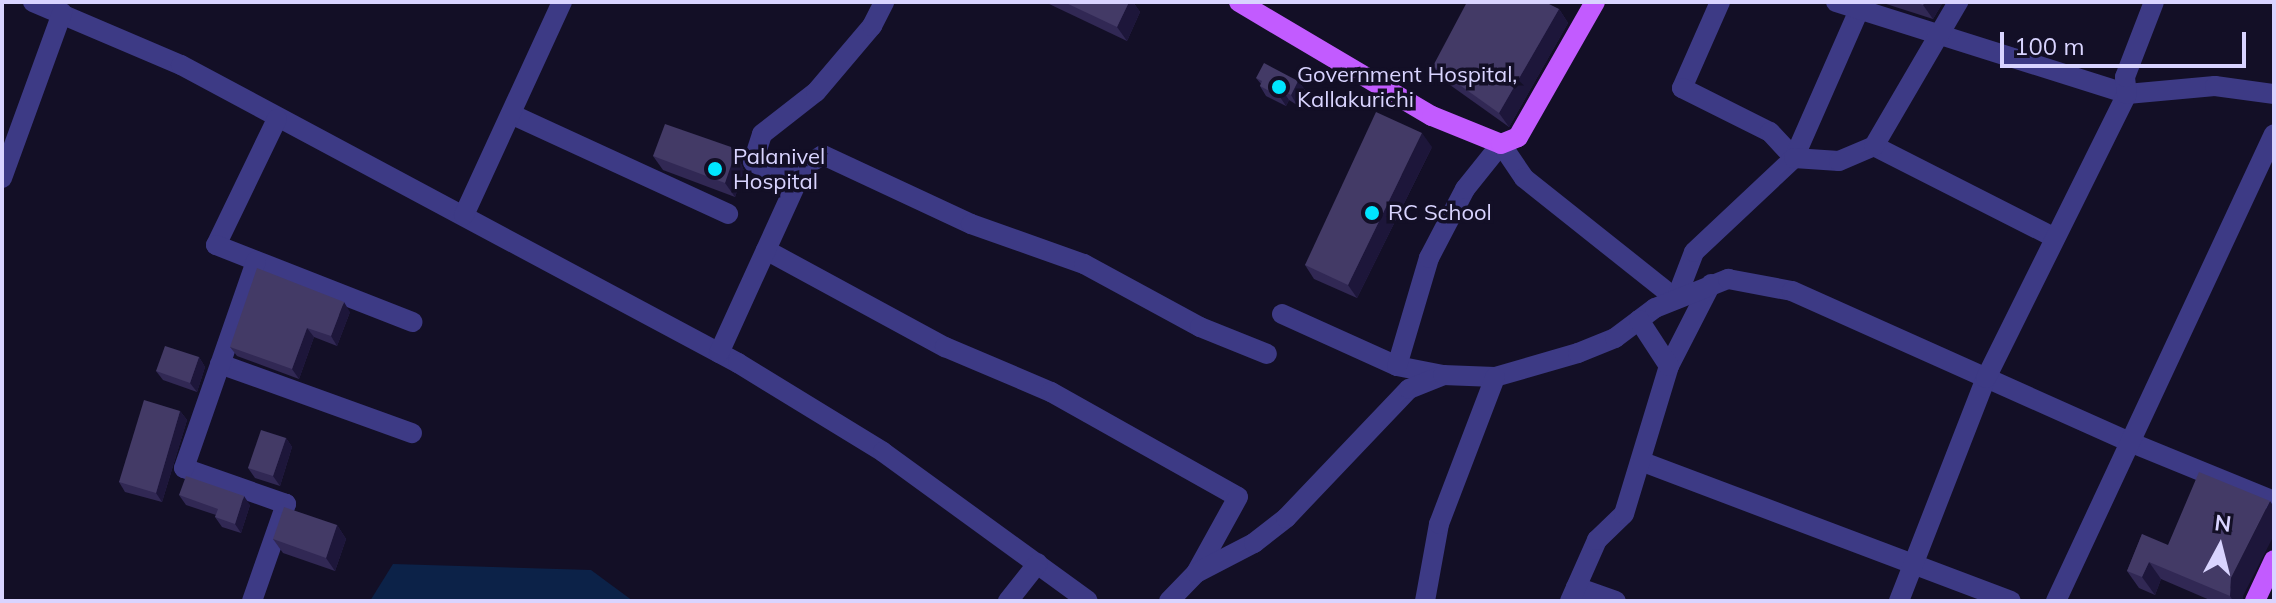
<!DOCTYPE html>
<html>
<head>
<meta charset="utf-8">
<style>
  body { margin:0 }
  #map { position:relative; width:2276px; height:603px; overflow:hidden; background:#130f26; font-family:Mulish,sans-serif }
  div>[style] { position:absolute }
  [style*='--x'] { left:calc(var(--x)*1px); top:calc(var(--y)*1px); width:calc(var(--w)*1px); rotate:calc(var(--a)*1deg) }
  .water>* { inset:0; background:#0c2248 }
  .minor>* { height:20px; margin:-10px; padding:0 10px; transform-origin:10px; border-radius:10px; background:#3d3a85 }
  .major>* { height:20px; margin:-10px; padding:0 10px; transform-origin:10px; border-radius:10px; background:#c25bff }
  .wall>* { inset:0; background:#312854 }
  .shaded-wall>* { inset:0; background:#1d163a }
  .building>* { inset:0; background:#433a66 }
  .dots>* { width:22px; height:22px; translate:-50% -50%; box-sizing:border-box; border:4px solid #130f26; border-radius:50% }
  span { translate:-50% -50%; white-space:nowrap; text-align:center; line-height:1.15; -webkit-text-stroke:7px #130f26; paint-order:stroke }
  .poi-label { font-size:22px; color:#d9d4ff }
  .left { translate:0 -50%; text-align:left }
  .frame { position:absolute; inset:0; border:4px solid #d9d4ff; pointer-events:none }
  .north { position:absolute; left:2180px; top:507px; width:80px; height:80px; -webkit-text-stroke:6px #130f26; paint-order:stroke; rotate:7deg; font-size:22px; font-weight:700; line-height:32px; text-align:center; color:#d9d4ff }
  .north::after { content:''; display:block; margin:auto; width:28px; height:36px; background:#d9d4ff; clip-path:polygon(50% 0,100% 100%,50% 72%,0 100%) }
  .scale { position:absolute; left:2000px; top:32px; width:246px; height:36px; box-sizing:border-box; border:4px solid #d9d4ff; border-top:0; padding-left:10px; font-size:24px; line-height:28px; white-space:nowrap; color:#d9d4ff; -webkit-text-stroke:6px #130f26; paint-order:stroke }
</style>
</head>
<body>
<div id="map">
  <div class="water">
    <div style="clip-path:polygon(393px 564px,591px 570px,633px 601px,370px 601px)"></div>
  </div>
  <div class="minor">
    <div style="--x:33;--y:2;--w:161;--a:23.1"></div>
    <div style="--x:181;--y:65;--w:632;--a:28.15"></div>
    <div style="--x:738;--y:363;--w:170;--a:31.5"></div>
    <div style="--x:883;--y:452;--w:253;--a:36"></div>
    <div style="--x:1720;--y:2;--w:94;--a:113.8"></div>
    <div style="--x:1682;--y:88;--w:98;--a:26.6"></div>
    <div style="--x:1770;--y:132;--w:35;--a:47"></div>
    <div style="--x:1794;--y:158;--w:162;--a:-66.3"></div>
    <div style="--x:1836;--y:2;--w:305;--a:17.5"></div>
    <div style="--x:2127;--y:94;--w:88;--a:-5.2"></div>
    <div style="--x:2215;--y:86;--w:60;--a:7.7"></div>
    <div style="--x:511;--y:114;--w:239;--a:24.7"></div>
    <div style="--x:277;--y:119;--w:140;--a:115.8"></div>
    <div style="--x:216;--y:245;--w:211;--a:21.4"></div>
    <div style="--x:1874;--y:146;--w:203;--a:26.9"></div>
    <div style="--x:2;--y:178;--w:176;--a:-70"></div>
    <div style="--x:784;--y:178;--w:45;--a:-30.5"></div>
    <div style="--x:823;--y:155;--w:163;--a:25"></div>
    <div style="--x:971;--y:224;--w:120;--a:19.5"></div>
    <div style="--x:1084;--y:264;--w:132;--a:28.5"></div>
    <div style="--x:1200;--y:327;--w:72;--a:21.9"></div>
    <div style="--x:464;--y:215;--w:234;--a:-65.3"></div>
    <div style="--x:766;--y:250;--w:204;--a:28.5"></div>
    <div style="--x:945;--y:347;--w:115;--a:23"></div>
    <div style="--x:1051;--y:392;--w:214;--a:29.3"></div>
    <div style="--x:1238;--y:497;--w:87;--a:118.9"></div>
    <div style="--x:1282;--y:314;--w:126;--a:24.3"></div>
    <div style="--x:1397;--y:366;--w:47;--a:11.1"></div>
    <div style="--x:719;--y:353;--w:186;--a:-65.5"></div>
    <div style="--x:796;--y:184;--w:48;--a:-152.9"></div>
    <div style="--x:753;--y:162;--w:29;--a:-72"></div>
    <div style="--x:762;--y:134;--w:68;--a:-37.9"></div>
    <div style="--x:816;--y:92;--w:87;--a:-49.7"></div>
    <div style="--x:872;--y:26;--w:27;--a:-63"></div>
    <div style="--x:220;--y:364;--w:204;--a:19.8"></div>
    <div style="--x:1397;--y:366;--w:113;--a:-73.5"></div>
    <div style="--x:1429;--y:258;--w:78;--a:-62.4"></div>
    <div style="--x:1465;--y:189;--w:58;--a:-51.3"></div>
    <div style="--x:1501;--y:144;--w:41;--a:55.9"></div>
    <div style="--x:1524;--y:178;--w:194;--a:38.5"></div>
    <div style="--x:1676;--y:299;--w:50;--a:-69"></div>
    <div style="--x:1694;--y:252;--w:137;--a:-43.2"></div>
    <div style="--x:1794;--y:158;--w:45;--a:3.8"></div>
    <div style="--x:1839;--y:161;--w:38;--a:-23"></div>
    <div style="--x:1874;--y:146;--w:167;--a:-59.7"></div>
    <div style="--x:1669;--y:366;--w:92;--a:-62.9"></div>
    <div style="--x:1643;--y:462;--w:393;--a:20.7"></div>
    <div style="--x:1576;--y:587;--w:42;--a:19.3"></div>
    <div style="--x:252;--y:601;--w:103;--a:-70.7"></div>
    <div style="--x:286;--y:504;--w:108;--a:-160.6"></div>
    <div style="--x:184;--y:468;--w:219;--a:-70.8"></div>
    <div style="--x:1008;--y:601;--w:48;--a:-51.7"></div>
    <div style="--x:1169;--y:601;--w:39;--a:-46"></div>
    <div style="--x:1196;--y:573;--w:65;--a:-27.3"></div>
    <div style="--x:1254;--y:543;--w:41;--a:-38"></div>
    <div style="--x:1286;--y:518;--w:178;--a:-46.4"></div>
    <div style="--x:1409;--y:389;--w:37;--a:-22"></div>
    <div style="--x:1443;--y:375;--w:52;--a:2.2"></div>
    <div style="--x:1495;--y:377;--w:86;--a:-16.1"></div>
    <div style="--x:1578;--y:353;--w:40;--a:-22"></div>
    <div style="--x:1615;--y:338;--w:50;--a:-36.9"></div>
    <div style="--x:1655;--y:308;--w:79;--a:-21.7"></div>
    <div style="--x:1728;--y:279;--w:65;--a:10.6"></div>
    <div style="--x:1792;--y:291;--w:372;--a:24.1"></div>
    <div style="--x:2132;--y:443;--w:153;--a:22.2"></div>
    <div style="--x:1425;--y:601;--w:78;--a:-79.7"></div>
    <div style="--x:1439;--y:524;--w:157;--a:-69.1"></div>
    <div style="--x:1570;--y:601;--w:67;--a:-66.1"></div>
    <div style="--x:1597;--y:540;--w:37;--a:-44"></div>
    <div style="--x:1624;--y:514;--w:155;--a:-73.1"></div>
    <div style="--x:1669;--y:366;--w:55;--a:-123.1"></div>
    <div style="--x:1899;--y:601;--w:239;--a:-68.7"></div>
    <div style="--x:1986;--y:378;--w:317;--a:-63.6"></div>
    <div style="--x:2127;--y:94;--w:17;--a:-97"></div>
    <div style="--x:2125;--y:77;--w:80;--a:-68.9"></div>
    <div style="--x:2056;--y:601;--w:515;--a:-64.98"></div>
  </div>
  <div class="major">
    <div style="--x:1239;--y:2;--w:224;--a:30.6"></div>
    <div style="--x:1432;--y:116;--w:74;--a:22.1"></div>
    <div style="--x:1501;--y:144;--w:18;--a:-22"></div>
    <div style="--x:1518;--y:137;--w:155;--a:-60.3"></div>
    <div style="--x:2255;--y:601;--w:45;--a:-65.1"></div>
  </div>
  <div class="wall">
    <div style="clip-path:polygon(1045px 2px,1133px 2px,1140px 12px,1127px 41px)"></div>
    <div style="clip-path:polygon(1880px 2px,1943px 2px,1933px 19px)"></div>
    <div style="clip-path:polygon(1559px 9px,1568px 23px,1509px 127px,1443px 80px,1433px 66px)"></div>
    <div style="clip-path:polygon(1256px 78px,1298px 81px,1305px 90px,1297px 105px,1289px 100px,1286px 106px,1266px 96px,1260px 86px,1261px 84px)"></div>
    <div style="clip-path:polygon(1432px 147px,1357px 298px,1314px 279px,1305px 265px)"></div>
    <div style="clip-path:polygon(653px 156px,740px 161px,744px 171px,735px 197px,663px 170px)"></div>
    <div style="clip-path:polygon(350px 312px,337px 346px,314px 337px,299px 379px,237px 356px,230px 347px)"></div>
    <div style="clip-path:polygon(199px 357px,205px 367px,197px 392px,163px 380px,156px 371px)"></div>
    <div style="clip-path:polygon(180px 411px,187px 420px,162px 502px,125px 492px,119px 482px)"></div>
    <div style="clip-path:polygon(286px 438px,292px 447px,280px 486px,255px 478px,248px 468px)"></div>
    <div style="clip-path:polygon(179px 495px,250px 505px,241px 533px,222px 527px,215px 517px,216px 515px,186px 505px)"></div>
    <div style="clip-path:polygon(337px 525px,346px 539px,335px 571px,283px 553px,273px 539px)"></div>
    <div style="clip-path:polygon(2142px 534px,2243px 596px,2243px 601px,2212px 601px,2161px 579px,2155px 595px,2139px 588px,2127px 571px)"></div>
  </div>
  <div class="shaded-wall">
    <div style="clip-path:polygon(1129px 2px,1133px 2px,1140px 12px,1127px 41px,1117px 27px)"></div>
    <div style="clip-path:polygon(1925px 2px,1943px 2px,1933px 19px,1923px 5px)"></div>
    <div style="clip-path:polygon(1559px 9px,1568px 23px,1509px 127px,1499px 113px)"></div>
    <div style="clip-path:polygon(1298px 81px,1305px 90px,1297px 105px,1291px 95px)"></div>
    <div style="clip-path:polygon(1283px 91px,1289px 100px,1286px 106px,1280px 97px)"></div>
    <div style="clip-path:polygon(1422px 133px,1432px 147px,1357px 298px,1348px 285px)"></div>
    <div style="clip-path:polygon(731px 147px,740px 161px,744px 171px,735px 197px,725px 183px)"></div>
    <div style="clip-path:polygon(344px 302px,350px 312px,337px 346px,331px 336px)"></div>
    <div style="clip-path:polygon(307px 328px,314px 337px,299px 379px,292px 369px)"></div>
    <div style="clip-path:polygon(199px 357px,205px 367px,197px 392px,190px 383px)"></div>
    <div style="clip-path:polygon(180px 411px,187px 420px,162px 502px,156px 493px)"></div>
    <div style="clip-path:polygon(286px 438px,292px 447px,280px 486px,273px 476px)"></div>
    <div style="clip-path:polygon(244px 496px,250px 505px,241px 533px,235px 524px)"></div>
    <div style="clip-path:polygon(2270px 501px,2274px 507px,2274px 535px,2243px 596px,2243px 601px,2233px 601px,2230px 596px,2231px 578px)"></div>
    <div style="clip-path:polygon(337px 525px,346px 539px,335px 571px,326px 558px)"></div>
    <div style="clip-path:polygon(2149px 562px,2161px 579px,2155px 595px,2142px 577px)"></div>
  </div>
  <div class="building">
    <div style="clip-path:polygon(1064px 2px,1129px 2px,1117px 27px)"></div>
    <div style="clip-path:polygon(1467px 2px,1545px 2px,1559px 9px,1499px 113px,1433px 66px)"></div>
    <div style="clip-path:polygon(1913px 2px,1925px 2px,1923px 5px)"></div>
    <div style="clip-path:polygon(1264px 63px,1298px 81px,1291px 95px,1283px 91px,1280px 97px,1260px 86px,1262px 81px,1256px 78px)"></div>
    <div style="clip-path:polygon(1376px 112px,1422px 133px,1348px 285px,1305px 265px)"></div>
    <div style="clip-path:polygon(665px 124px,731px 147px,734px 157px,725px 183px,653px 156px)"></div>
    <div style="clip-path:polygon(257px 268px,344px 302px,331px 336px,307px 328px,292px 369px,230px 347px)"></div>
    <div style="clip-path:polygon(165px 346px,199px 357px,190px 383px,156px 371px)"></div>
    <div style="clip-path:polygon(144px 400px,180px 411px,156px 493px,119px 482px)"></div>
    <div style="clip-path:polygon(261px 430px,286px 438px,273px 476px,248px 468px)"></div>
    <div style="clip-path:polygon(2199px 472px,2270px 501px,2231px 578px,2230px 596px,2149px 562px,2142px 577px,2127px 571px,2142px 534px,2168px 545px)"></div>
    <div style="clip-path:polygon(186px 476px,244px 496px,235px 524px,215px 517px,218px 509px,179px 495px)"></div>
    <div style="clip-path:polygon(284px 507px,337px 525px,326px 558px,273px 539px)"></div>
  </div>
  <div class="dots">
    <div style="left:1279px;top:87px;background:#00e5ff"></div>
    <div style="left:715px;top:169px;background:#00e5ff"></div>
    <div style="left:1372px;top:213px;background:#00e5ff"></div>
  </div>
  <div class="poi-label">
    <span class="left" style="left:1297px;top:87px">Government Hospital,<br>Kallakurichi</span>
    <span class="left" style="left:733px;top:169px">Palanivel<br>Hospital</span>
    <span class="left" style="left:1388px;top:213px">RC School</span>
  </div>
  <div class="frame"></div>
  <div class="north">N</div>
  <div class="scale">100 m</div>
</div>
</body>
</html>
